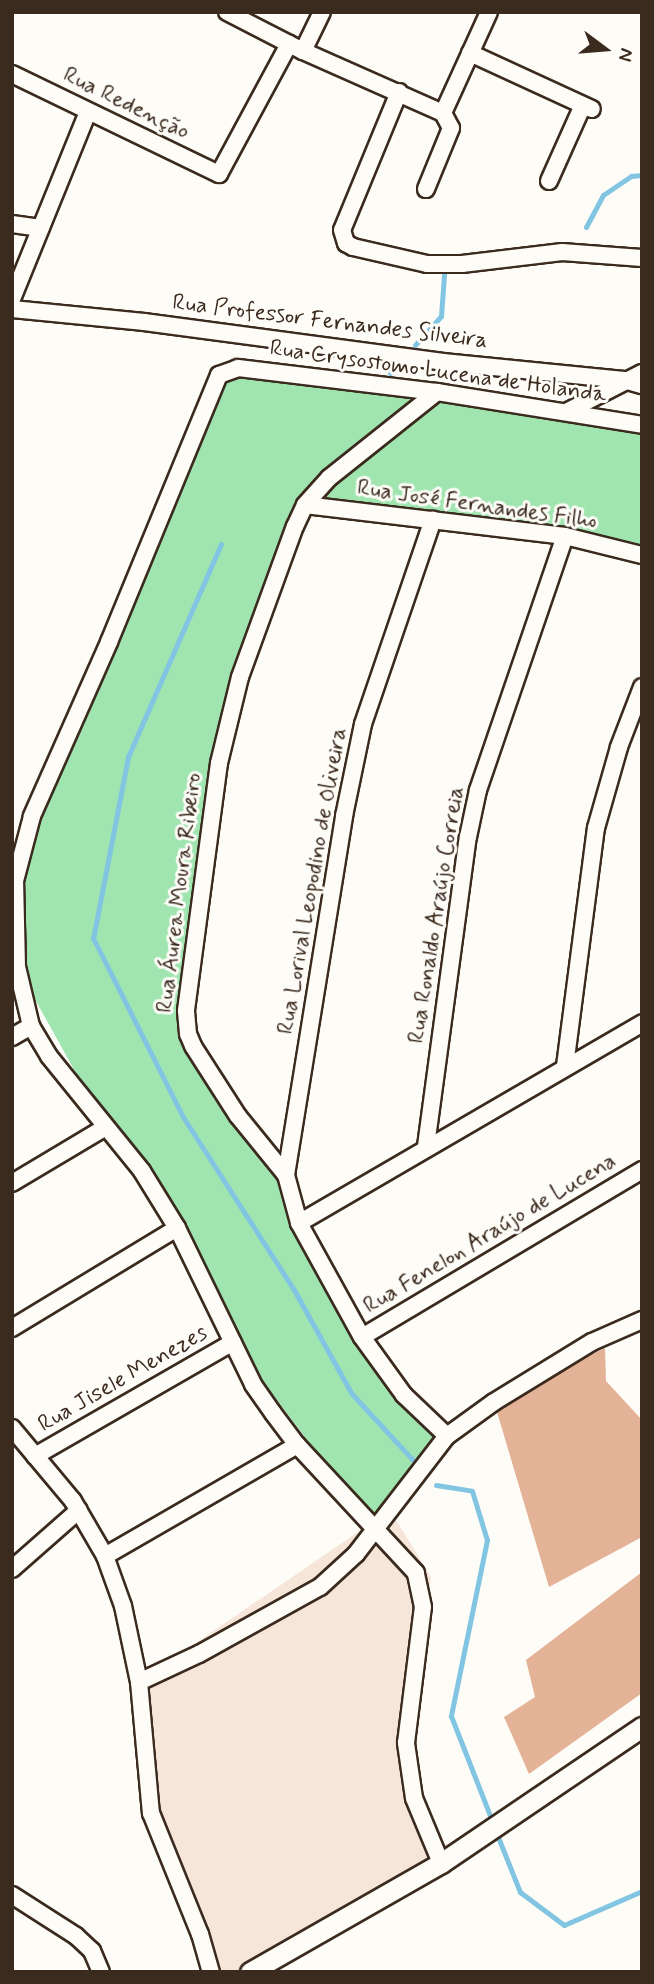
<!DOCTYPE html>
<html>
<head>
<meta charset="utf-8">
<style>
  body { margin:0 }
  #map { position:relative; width:654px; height:1984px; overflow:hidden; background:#fdfcf7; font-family:Mynerve,sans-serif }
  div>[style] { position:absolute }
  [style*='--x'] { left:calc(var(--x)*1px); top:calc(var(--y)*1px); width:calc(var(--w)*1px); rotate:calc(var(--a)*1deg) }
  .built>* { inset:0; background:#f6e6da }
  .green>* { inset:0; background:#a0e5b0 }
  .stream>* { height:5px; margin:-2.5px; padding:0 2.5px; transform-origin:2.5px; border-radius:2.5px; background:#82c5e3 }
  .building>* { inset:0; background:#e4b296 }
  .roads { filter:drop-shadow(2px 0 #3b2a1e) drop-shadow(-2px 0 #3b2a1e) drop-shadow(0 2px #3b2a1e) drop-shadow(0 -2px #3b2a1e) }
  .minor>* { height:16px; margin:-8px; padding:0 8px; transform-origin:8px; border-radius:8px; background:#fdfcf7 }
  .major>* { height:19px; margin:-9.5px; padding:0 9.5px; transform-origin:9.5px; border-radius:9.5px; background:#fdfcf7 }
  span { translate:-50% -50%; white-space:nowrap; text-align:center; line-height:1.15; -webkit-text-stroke:6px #fdfcf7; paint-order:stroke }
  .street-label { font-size:23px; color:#3b2a1e }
  .frame { position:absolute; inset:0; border:14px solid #3b2a1e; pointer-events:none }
  .north { position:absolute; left:570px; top:14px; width:70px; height:70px; -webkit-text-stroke:5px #fdfcf7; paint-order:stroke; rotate:106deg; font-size:19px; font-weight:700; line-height:28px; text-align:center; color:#3b2a1e }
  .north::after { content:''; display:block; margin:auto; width:24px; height:32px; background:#3b2a1e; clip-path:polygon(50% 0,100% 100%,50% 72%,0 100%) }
</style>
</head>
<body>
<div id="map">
  <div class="built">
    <div style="clip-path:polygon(390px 1510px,431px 1577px,409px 1771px,441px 1863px,250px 1972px,209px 1972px,160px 1840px,139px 1682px)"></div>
  </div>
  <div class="green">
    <div style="clip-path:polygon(228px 370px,642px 426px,642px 555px,310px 506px,240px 677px,186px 1011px,193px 1046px,286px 1175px,299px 1223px,362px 1337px,447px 1436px,375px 1530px,233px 1342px,177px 1228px,106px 1127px,17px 967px,27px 831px)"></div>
  </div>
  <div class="stream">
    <div style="--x:586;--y:227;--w:36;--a:-62"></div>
    <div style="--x:603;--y:195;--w:34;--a:-34"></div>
    <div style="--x:631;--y:176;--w:11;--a:-5"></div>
    <div style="--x:415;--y:345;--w:39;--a:-48"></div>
    <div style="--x:441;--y:316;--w:41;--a:-85.8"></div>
    <div style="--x:390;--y:373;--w:7;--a:-45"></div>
    <div style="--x:221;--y:544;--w:232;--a:113.6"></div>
    <div style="--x:128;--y:757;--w:184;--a:100.9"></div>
    <div style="--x:93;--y:938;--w:200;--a:63.3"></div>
    <div style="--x:183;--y:1117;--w:206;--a:57.3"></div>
    <div style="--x:294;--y:1290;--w:119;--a:60.9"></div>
    <div style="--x:352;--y:1394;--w:90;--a:47.3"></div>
    <div style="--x:436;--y:1485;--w:36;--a:9"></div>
    <div style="--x:472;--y:1491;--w:51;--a:73"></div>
    <div style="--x:487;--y:1540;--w:180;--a:101.6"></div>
    <div style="--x:451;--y:1716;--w:115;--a:68.6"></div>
    <div style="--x:496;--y:1832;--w:65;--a:68.2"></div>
    <div style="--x:520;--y:1892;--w:55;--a:36.9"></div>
    <div style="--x:564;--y:1925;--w:85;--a:-23.6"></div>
  </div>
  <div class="building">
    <div style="clip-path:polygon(605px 1348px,606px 1381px,642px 1420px,642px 1537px,549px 1587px,494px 1402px)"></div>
    <div style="clip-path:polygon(642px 1572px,642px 1693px,529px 1774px,504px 1717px,535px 1697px,526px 1660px)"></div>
  </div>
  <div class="roads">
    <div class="minor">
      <div style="--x:227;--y:12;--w:85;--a:27.2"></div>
      <div style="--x:303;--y:51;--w:153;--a:23.9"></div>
      <div style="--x:443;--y:113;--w:17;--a:62"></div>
      <div style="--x:451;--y:128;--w:66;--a:112.3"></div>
      <div style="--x:303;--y:51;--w:43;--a:-64"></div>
      <div style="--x:470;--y:53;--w:134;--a:24.7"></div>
      <div style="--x:12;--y:74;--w:230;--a:25.8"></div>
      <div style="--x:219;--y:174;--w:148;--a:-61.7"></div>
      <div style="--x:399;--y:92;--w:149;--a:112.4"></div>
      <div style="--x:342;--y:230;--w:14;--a:73"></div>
      <div style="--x:346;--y:243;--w:8;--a:30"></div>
      <div style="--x:353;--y:247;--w:76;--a:12.9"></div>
      <div style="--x:427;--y:264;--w:35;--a:0"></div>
      <div style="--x:462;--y:264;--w:101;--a:-6.8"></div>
      <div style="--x:562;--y:252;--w:80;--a:4.3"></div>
      <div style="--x:443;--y:113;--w:111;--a:-65.5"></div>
      <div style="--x:549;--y:181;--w:83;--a:-65.9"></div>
      <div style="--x:12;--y:224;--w:29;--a:8"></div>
      <div style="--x:12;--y:299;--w:202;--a:-67.9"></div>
      <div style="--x:12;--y:309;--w:133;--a:5.6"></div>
      <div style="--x:144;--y:322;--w:302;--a:7.6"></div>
      <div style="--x:443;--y:362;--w:182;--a:5.7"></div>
      <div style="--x:624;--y:380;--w:19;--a:16"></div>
      <div style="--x:437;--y:392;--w:138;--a:141.5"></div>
      <div style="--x:329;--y:478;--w:36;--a:132"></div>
      <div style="--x:305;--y:505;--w:23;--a:115"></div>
      <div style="--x:295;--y:526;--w:161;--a:110"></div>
      <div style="--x:240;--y:677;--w:89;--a:103.7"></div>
      <div style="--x:219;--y:763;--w:250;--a:97.6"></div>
      <div style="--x:186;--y:1011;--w:23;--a:85"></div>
      <div style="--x:188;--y:1034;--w:13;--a:67"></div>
      <div style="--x:193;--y:1046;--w:83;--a:57.3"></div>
      <div style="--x:238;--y:1116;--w:76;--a:50.9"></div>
      <div style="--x:286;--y:1175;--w:50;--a:74.8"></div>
      <div style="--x:299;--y:1223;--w:130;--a:61.1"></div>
      <div style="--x:362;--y:1337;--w:72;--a:54.1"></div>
      <div style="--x:404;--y:1395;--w:59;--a:43.6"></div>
      <div style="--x:566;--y:412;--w:85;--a:-27.2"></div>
      <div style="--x:305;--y:505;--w:262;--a:6.8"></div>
      <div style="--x:565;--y:536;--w:79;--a:13.9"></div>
      <div style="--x:12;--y:1037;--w:22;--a:-30"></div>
      <div style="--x:565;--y:1066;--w:240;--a:-82.6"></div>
      <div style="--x:596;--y:828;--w:84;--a:-74.1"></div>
      <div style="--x:619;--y:747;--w:64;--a:-69"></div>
      <div style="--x:426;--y:1146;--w:312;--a:-82.3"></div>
      <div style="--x:468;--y:837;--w:48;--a:-78"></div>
      <div style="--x:478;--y:790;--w:268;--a:-71.1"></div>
      <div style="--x:286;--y:1175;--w:364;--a:-80.8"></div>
      <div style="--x:344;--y:816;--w:94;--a:-78.3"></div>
      <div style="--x:363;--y:724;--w:216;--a:-71.1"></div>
      <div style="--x:12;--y:1183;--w:109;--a:-30.8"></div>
      <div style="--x:299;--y:1223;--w:397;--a:-30.2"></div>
      <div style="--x:12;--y:1328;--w:193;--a:-31.2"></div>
      <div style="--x:362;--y:1337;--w:326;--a:-30.8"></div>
      <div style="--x:12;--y:1428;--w:95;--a:50.1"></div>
      <div style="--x:73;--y:1501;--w:64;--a:59.8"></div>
      <div style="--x:105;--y:1556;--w:53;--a:70.2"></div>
      <div style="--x:123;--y:1606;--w:78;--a:78.1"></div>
      <div style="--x:139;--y:1682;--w:132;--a:84.8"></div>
      <div style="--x:151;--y:1813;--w:131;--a:68"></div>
      <div style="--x:200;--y:1934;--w:40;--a:74"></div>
      <div style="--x:35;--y:1456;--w:228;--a:-29.9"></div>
      <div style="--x:105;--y:1556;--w:222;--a:-30"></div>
      <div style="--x:12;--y:1569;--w:89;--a:-41.4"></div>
      <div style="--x:139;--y:1682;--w:66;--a:-25"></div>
      <div style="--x:199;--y:1654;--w:138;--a:-29"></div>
      <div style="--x:320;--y:1587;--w:49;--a:-42.5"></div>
      <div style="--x:356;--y:1554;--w:149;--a:-52.4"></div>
      <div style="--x:447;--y:1436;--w:58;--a:-35.9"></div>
      <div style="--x:494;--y:1402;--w:115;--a:-31.5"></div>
      <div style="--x:592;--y:1342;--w:55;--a:-23.7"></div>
      <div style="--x:441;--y:1863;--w:70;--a:-112.6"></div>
      <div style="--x:414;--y:1798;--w:56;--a:-98.3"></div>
      <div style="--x:406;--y:1743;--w:137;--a:-82.9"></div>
      <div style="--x:423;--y:1607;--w:35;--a:-102"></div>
      <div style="--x:416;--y:1573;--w:175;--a:-132.9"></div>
      <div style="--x:297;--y:1445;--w:40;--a:-127"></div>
      <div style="--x:273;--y:1413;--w:35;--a:-125"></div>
      <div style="--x:253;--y:1384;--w:174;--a:-116"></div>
      <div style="--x:177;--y:1228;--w:67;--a:-121.6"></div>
      <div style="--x:142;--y:1171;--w:148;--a:-129"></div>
      <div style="--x:49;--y:1056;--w:35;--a:-121"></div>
      <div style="--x:31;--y:1026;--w:61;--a:-103.3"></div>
      <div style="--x:17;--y:967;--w:86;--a:-91.3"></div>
      <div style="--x:15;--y:881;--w:67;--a:-75.3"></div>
      <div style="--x:32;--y:816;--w:190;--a:-66.1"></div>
      <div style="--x:109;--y:642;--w:289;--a:-67.6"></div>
      <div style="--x:219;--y:375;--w:20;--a:-20"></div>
      <div style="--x:238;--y:368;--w:200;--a:6.9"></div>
      <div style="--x:437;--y:392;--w:208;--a:9.1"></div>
      <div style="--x:12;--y:1895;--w:76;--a:32.6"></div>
      <div style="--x:76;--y:1936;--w:22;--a:43"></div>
      <div style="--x:92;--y:1951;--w:23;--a:67"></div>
    </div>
    <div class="major">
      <div style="--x:250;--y:1972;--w:220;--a:-29.7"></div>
      <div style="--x:441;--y:1863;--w:243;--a:-34.1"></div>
    </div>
  </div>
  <div class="street-label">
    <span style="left:126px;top:104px;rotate:26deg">Rua Redenção</span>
    <span style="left:330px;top:322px;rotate:7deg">Rua Professor Fernandes Silveira</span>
    <span style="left:438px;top:372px;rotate:8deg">Rua Crysostomo Lucena de Holanda</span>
    <span style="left:477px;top:505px;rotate:8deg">Rua José Fernandes Filho</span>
    <span style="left:313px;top:881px;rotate:-80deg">Rua Lorival Leopodino de Oliveira</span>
    <span style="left:180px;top:893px;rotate:-83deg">Rua Áurea Moura Ribeiro</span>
    <span style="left:437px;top:915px;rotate:-81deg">Rua Ronaldo Araújo Correia</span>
    <span style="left:490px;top:1234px;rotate:-31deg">Rua Fenelon Araújo de Lucena</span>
    <span style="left:123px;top:1379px;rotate:-30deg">Rua Jisele Menezes</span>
  </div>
  <div class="frame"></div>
  <div class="north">N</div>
</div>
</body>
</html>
